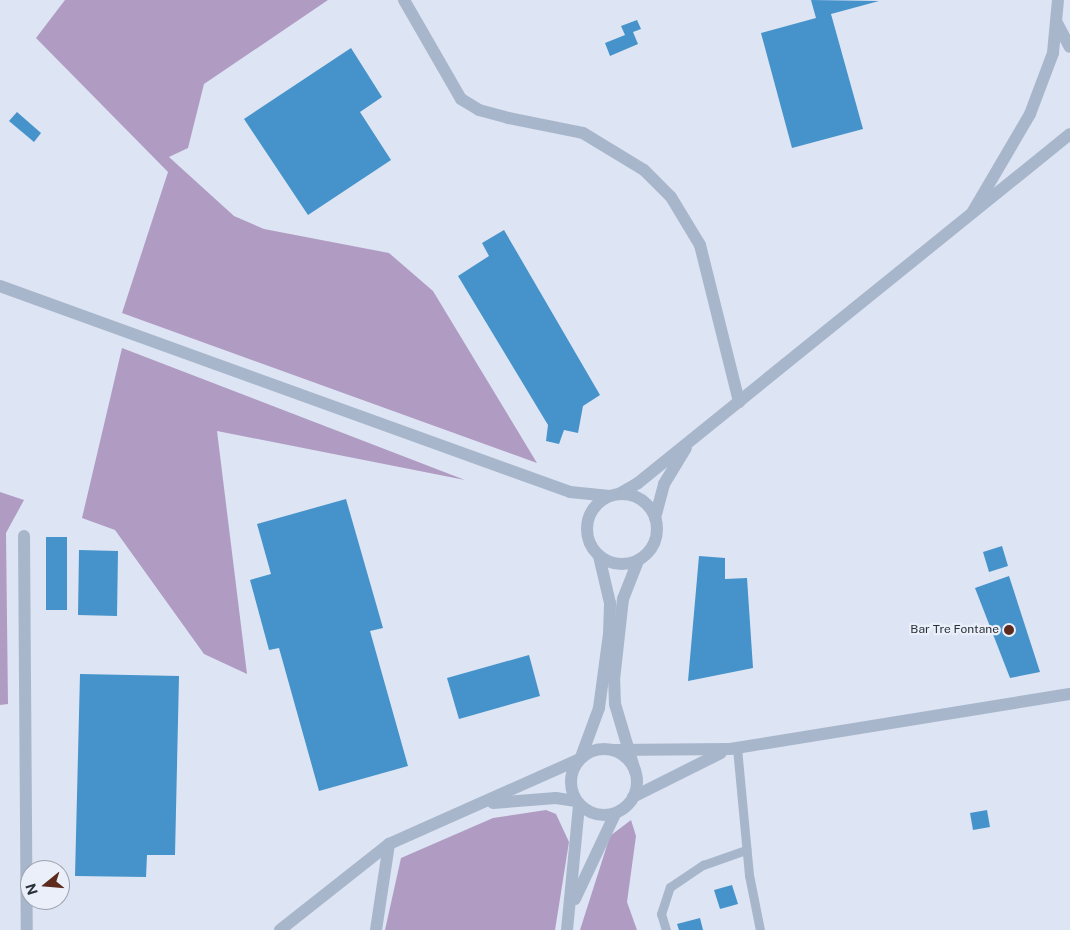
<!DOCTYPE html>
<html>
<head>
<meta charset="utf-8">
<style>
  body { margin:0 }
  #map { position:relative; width:1070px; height:930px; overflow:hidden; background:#dde4f3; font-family:"Public Sans",sans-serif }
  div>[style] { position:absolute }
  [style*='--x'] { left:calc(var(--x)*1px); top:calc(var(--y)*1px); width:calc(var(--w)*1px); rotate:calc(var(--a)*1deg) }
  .green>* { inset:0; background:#b09cc3 }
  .building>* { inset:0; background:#4593ca }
  .service>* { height:9px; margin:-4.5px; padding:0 4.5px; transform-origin:4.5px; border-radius:4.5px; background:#a8b6cc }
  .minor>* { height:12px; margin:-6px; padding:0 6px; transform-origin:6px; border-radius:6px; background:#a8b6cc }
  .tertiary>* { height:12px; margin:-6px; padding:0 6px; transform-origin:6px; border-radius:6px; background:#a8b6cc }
  .tertiary>.ring { margin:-6px; padding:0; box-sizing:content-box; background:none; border:12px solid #a8b6cc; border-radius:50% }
  .dots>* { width:14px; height:14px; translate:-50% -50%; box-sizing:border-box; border:2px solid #eaeffa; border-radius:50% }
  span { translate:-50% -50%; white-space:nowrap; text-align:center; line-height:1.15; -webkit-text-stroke:4.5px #eaeffa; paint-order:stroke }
  .poi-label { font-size:12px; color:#293139 }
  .right { translate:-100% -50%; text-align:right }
  .north { position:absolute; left:20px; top:860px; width:50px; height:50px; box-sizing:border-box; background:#eaeffa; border:1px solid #9da3ad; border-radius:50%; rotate:253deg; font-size:14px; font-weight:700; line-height:20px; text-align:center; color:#293139 }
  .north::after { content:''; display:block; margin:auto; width:18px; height:22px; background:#5c2b1d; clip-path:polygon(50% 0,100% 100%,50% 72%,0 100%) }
</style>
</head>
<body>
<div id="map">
  <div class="green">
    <div style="clip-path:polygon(65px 0,328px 0,204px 84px,188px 148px,169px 157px,234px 216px,264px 229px,389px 253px,433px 291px,537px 463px,122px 313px,168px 172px,36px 38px)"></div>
    <div style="clip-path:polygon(122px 348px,465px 480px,217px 431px,247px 674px,204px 654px,115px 530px,82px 518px)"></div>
    <div style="clip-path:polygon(0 492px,24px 500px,6px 533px,8px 704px,0 705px)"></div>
    <div style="clip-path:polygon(546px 810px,556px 814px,569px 842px,555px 930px,385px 930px,401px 858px,493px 818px)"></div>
    <div style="clip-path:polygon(631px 820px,636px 836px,627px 902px,637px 930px,580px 930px,610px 836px)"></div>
  </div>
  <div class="building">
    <div style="clip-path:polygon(811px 0,879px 1px,831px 14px,863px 129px,792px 148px,761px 33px,816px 18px)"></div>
    <div style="clip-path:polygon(637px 20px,641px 29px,633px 32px,638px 44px,610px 56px,605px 43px,625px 35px,621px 26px)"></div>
    <div style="clip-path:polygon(351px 48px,382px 97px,360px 112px,391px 160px,308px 215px,244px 119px)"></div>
    <div style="clip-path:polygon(17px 112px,41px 133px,34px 142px,9px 121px)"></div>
    <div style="clip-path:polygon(504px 230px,600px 395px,583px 406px,578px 433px,564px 430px,559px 444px,546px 441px,548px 425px,458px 276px,489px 256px,482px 243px)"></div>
    <div style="clip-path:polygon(346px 499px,383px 628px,370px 631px,408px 766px,319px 791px,279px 648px,269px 650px,250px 580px,271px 574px,257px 524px)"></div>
    <div style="clip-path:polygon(46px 537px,67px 537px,67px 610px,46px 610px)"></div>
    <div style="clip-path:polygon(1002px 546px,1008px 566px,989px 572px,983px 552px)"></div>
    <div style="clip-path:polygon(79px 550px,118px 551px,117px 616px,78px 615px)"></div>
    <div style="clip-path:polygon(699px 556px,725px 558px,725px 579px,747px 578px,753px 668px,688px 681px)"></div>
    <div style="clip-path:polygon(1009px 576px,1040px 672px,1010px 678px,975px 588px)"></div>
    <div style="clip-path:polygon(529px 655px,540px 696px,459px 719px,447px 678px)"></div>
    <div style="clip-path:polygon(80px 674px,179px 676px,175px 855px,147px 855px,146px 877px,75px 876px)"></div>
    <div style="clip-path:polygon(987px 810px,990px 827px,973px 830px,970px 813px)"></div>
    <div style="clip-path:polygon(732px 885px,738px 904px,720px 909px,714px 890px)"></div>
    <div style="clip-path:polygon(700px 918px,703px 930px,679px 930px,677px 924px)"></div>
  </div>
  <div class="service">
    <div style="--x:737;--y:748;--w:128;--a:84.6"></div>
    <div style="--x:749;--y:875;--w:56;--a:78.7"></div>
    <div style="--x:666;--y:930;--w:17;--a:-107"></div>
    <div style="--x:661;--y:914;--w:28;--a:-72"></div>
    <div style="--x:670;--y:887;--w:40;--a:-34"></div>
    <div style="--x:703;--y:865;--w:46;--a:-19.2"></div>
  </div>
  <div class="minor">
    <div style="--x:404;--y:0;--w:114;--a:60.1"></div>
    <div style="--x:461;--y:99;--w:21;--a:31"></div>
    <div style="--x:479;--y:110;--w:30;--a:15"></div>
    <div style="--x:508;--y:118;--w:76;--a:11.3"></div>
    <div style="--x:583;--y:133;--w:71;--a:31.2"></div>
    <div style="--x:644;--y:170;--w:38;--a:45"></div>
    <div style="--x:671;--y:197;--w:56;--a:58.9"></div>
    <div style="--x:700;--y:245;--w:162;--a:76"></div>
    <div style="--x:1057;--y:23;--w:27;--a:62"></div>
    <div style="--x:972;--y:213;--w:115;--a:-59.6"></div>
    <div style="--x:1030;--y:114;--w:65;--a:-69.3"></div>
    <div style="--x:1053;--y:53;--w:53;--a:-84.6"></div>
    <div style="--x:0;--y:286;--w:606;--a:19.87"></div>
    <div style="--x:570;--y:492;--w:40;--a:5.7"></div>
    <div style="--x:24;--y:536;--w:394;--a:89.6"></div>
    <div style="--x:376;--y:930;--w:87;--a:-81.4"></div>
  </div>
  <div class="tertiary">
    <div class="ring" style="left:587px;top:494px;width:58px;height:58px"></div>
    <div style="--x:619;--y:494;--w:22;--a:-30"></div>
    <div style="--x:638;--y:483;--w:555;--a:-38.93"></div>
    <div style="--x:655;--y:518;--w:35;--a:-75"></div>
    <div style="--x:664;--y:484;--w:42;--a:-58.6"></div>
    <div class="ring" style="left:571px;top:749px;width:54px;height:54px"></div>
    <div style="--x:614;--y:750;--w:116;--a:-0.5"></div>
    <div style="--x:730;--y:749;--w:344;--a:-9.2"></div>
    <div style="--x:581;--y:757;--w:52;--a:-69.8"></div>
    <div style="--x:599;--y:708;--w:75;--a:-82.3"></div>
    <div style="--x:609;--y:634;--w:31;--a:-88"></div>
    <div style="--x:610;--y:603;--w:48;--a:-103.2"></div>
    <div style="--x:635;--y:771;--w:70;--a:-106.6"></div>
    <div style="--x:615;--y:704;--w:24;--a:-92"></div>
    <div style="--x:614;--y:680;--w:81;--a:-83.7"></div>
    <div style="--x:623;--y:599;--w:41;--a:-68.5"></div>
    <div style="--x:633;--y:797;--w:98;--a:-26.6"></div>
    <div style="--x:493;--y:803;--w:63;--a:-4.5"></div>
    <div style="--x:556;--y:798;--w:20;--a:9"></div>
    <div style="--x:575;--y:899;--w:94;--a:-64.8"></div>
    <div style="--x:280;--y:930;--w:139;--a:-38.3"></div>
    <div style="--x:389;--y:844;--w:207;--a:-24"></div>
    <div style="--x:567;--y:930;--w:126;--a:-84.5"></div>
  </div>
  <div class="dots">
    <div style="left:1009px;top:630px;background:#5c2b1d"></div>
  </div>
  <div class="poi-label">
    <span class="right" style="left:999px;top:630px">Bar Tre Fontane</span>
  </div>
  <div class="north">N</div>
</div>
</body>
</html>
